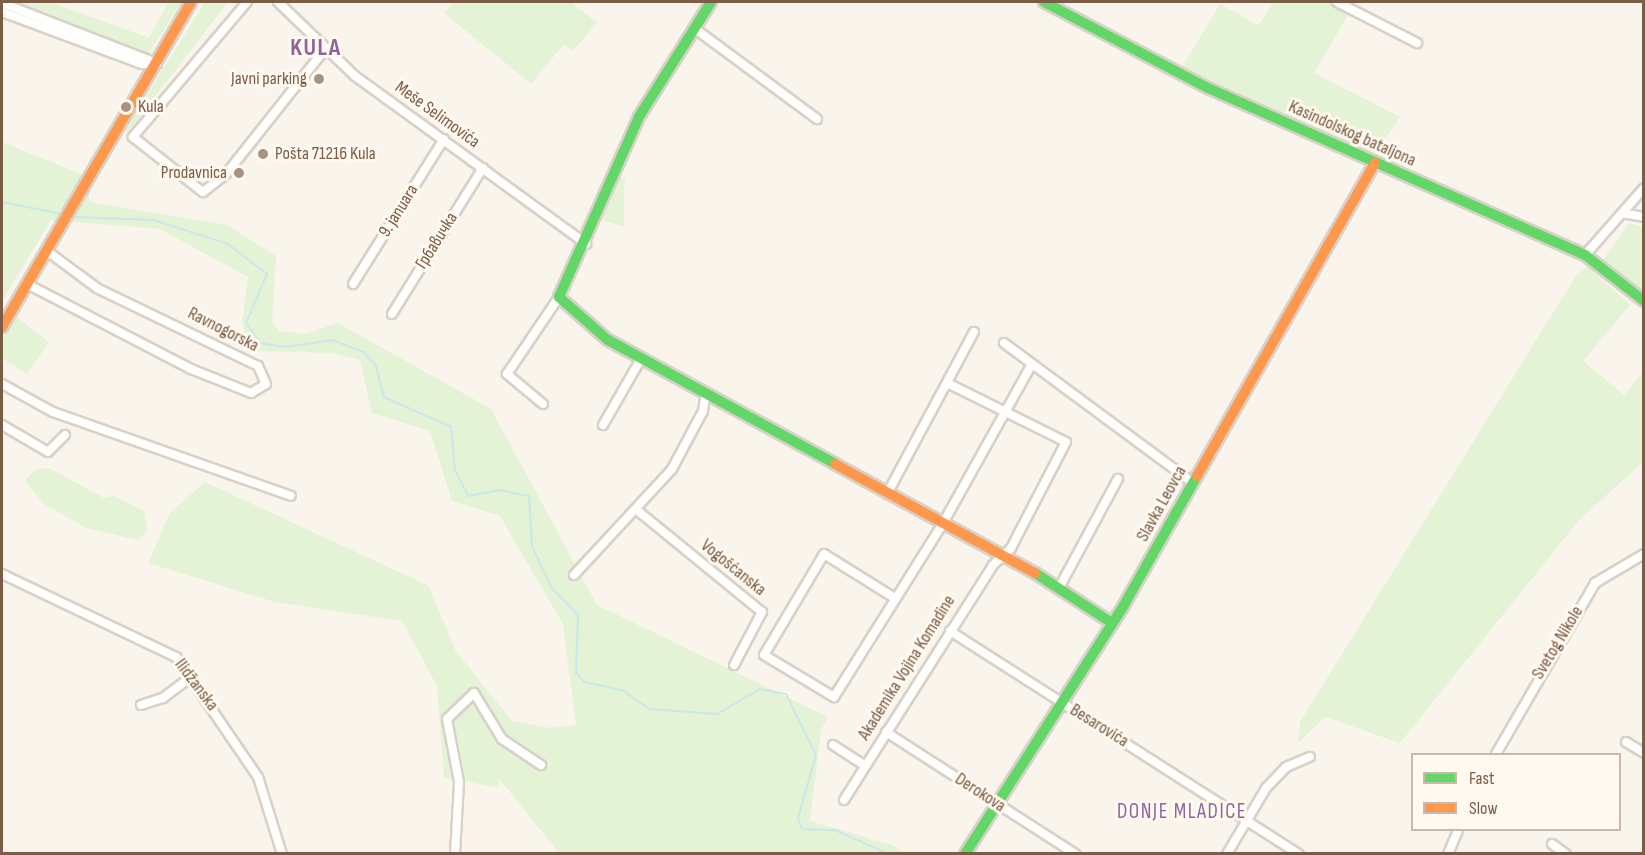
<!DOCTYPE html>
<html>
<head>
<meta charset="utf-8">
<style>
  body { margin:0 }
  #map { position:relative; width:1645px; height:855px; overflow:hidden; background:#f9f5ec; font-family:"Sofia Sans Condensed",sans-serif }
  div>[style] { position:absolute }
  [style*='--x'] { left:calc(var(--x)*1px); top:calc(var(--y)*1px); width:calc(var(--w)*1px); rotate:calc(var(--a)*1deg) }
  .green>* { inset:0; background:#e4f2d5 }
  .stream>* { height:2px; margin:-1px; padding:0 1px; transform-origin:1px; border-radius:1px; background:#cce7eb }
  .roads { filter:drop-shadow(2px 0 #d8d1c8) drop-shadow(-2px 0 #d8d1c8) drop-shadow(0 2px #d8d1c8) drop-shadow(0 -2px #d8d1c8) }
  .street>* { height:8px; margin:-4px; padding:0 4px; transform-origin:4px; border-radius:4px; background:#fefefc }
  .fast>* { height:10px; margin:-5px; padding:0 5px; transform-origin:5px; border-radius:5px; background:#63d668 }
  .slow>* { height:10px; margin:-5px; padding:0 5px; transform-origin:5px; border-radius:5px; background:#ff974d }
  .dots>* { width:16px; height:16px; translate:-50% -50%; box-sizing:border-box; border:3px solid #fff9ef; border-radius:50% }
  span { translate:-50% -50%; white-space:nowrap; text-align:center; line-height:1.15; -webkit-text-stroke:6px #fff9ef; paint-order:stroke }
  .poi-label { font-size:18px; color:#7c5c47 }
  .right { translate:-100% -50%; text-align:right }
  .left { translate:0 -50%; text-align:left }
  .street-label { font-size:18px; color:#7c5c47 }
  .quarter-label { font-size:21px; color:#8e639f; letter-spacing:1.5px }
  .district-label { font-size:24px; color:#8e639f; font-weight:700; letter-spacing:1.5px }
  .frame { position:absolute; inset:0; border:3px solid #7c5c47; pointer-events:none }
  .legend { position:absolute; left:1411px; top:753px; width:210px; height:78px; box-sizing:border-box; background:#fff9ef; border:2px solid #cbbaac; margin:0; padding:8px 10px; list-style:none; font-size:18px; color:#7c5c47 }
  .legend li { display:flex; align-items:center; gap:12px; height:30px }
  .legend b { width:30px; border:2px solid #cbbaac }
</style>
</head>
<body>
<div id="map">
  <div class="green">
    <div style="clip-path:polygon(2px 2px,50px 2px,149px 38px,168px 2px,181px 3px,140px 67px,2px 19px)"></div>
    <div style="clip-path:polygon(205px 2px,228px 2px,128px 132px,125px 130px)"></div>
    <div style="clip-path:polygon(454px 2px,571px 2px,597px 23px,573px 51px,564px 44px,531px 84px,444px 13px)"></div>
    <div style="clip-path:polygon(1274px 2px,1331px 2px,1349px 13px,1314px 73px,1400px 117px,1374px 154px,1182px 67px,1220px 4px,1258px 25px)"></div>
    <div style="clip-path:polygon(2px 142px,84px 175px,90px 202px,227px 225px,276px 256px,272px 322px,279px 331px,305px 334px,338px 323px,491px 409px,597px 605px,828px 717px,821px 730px,810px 821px,893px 845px,903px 853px,559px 853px,498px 777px,499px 788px,444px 777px,437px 686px,402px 621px,275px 602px,148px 563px,170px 513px,205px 482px,429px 586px,455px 650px,512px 721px,550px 728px,576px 725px,563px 624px,500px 516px,452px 501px,430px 431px,372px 413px,360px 360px,333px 353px,251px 351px,242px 322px,248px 277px,160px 229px,51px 220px,2px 301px)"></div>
    <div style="clip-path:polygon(625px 177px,624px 192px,624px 227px,602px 220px,619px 179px)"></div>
    <div style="clip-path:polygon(1629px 223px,1643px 227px,1643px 297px,1601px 263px)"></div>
    <div style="clip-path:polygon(1588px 267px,1630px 305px,1583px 361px,1624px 395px,1643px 372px,1643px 462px,1579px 520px,1400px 743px,1325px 717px,1298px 743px,1300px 722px,1577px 274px)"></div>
    <div style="clip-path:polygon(15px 316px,49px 342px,27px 374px,2px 358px,2px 340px)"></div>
    <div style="clip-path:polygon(49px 468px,104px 498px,114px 496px,144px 511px,147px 530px,139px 540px,86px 528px,44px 504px,25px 481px,34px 470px)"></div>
  </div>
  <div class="stream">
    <div style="--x:2;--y:202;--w:61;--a:11.3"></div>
    <div style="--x:71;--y:217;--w:83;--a:2.1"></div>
    <div style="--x:154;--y:220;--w:78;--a:18"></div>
    <div style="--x:228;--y:244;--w:49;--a:37.6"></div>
    <div style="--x:267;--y:274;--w:53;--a:113.2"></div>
    <div style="--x:246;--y:323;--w:24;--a:55"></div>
    <div style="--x:260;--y:343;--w:26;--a:9"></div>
    <div style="--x:286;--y:347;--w:47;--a:-8.7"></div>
    <div style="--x:332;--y:340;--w:34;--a:21"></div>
    <div style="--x:364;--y:352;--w:18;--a:49"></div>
    <div style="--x:376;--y:366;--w:32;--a:76"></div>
    <div style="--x:384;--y:397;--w:73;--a:24.1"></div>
    <div style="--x:451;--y:427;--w:43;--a:84.7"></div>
    <div style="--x:455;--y:470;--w:29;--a:63"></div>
    <div style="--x:468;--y:496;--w:33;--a:-11"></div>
    <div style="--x:500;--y:490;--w:30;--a:12"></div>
    <div style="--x:529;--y:496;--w:50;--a:86.6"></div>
    <div style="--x:532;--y:546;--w:45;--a:65.1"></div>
    <div style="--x:551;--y:587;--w:39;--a:46"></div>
    <div style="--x:578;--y:615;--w:58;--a:92"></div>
    <div style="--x:576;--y:673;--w:12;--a:48"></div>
    <div style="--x:584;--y:682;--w:39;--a:12"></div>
    <div style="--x:622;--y:690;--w:33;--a:35"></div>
    <div style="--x:649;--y:709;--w:68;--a:4.2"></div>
    <div style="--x:717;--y:714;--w:50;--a:-30.2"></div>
    <div style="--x:760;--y:689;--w:26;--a:11"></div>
    <div style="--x:786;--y:694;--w:68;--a:63.8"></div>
    <div style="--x:816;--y:755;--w:66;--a:105.9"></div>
    <div style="--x:798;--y:818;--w:12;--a:70"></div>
    <div style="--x:802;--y:829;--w:33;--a:2"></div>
    <div style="--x:835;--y:830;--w:58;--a:24.4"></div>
  </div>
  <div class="roads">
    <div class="street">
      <div style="--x:247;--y:2;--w:177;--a:130.2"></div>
      <div style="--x:133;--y:137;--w:89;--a:38.2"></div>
      <div style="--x:203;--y:192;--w:29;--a:-38"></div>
      <div style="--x:226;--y:174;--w:159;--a:-51.6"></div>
      <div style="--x:278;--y:2;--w:107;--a:43.9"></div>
      <div style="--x:355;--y:76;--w:286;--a:36"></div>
      <div style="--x:1337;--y:2;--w:90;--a:27.1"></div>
      <div style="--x:2;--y:3;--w:158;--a:21.2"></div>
      <div style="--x:2;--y:12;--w:149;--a:20.4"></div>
      <div style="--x:142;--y:64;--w:15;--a:0"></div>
      <div style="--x:694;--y:28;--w:153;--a:36.5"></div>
      <div style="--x:1622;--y:213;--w:22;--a:10"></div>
      <div style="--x:1585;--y:255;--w:89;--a:-48.6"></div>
      <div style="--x:27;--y:284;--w:185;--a:27.4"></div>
      <div style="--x:191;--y:369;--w:65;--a:21.8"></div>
      <div style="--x:251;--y:393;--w:17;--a:-31"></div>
      <div style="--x:266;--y:384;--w:20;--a:-114"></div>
      <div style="--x:258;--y:366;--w:179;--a:-154.2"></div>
      <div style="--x:97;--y:288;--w:62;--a:-143.5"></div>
      <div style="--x:353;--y:284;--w:171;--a:-57.9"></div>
      <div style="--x:392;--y:314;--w:172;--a:-58.1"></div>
      <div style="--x:1004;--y:343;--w:234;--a:36.5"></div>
      <div style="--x:2;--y:384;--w:58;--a:28.8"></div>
      <div style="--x:53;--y:412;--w:252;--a:19.4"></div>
      <div style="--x:543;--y:404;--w:47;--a:-140.2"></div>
      <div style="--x:507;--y:374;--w:93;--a:-56"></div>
      <div style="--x:2;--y:425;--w:53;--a:30.4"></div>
      <div style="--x:48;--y:452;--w:24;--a:-45"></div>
      <div style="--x:603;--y:425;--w:76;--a:-60.1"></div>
      <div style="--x:887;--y:494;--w:184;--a:-61.8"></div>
      <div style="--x:638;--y:511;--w:160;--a:39.2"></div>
      <div style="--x:762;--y:612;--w:60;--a:117.8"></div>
      <div style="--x:2;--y:574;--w:193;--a:25.5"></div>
      <div style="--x:176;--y:657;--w:145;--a:55.7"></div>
      <div style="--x:258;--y:777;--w:81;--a:72.7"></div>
      <div style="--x:574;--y:575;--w:144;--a:-47.2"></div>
      <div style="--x:672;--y:469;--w:66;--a:-61.9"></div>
      <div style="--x:703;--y:411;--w:18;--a:-81"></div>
      <div style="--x:1059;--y:588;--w:124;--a:-61.6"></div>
      <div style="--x:893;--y:597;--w:81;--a:-148.1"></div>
      <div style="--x:824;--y:554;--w:117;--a:120.7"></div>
      <div style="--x:764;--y:655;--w:82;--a:31"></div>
      <div style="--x:834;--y:697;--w:203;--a:-57.9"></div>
      <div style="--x:942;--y:525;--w:184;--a:-60.8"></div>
      <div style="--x:950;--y:631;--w:414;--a:32.6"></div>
      <div style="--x:141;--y:705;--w:23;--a:-18"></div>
      <div style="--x:163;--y:698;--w:34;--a:-37"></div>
      <div style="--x:886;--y:732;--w:225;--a:32.8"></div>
      <div style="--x:1626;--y:742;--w:21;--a:31"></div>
      <div style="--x:833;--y:745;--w:38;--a:33"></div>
      <div style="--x:1496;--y:754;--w:198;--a:-59.9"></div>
      <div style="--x:1595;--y:583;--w:57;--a:-30.6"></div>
      <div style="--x:844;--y:800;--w:278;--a:-57.6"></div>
      <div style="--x:993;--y:565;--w:25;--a:-43"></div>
      <div style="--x:1011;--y:548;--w:119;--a:-62.6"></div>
      <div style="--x:1066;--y:442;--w:133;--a:-153.6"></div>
      <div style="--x:1552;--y:844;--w:17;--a:36"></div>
      <div style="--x:455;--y:854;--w:72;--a:-86.8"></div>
      <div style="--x:459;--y:782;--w:64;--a:-100.8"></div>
      <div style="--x:447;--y:719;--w:37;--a:-44"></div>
      <div style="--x:474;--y:693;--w:54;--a:58.7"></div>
      <div style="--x:502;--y:739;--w:47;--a:33.7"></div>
      <div style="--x:1227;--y:854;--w:77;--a:-59.4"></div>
      <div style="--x:1266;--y:788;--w:29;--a:-46"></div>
      <div style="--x:1286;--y:767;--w:26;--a:-23"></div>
      <div style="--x:1448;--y:854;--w:26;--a:-67"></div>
    </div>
    <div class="fast">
      <div style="--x:711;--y:2;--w:136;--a:122.1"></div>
      <div style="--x:639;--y:117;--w:197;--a:114"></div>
      <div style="--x:559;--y:297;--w:65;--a:41.3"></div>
      <div style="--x:608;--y:340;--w:259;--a:28.6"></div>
      <div style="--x:1044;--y:2;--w:185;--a:27.7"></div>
      <div style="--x:1208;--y:88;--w:412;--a:23.9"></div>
      <div style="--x:1585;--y:255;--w:75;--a:37.9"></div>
      <div style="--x:1035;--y:573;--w:92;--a:33"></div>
      <div style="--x:965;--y:854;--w:295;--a:-57.4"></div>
      <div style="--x:1124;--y:605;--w:148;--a:-60.5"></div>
    </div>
    <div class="slow">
      <div style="--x:2;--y:327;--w:376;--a:-59.8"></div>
      <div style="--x:835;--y:464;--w:228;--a:28.6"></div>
      <div style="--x:1197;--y:476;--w:360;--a:-60.4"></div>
    </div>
  </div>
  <div class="dots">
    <div style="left:319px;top:79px;background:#a89281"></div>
    <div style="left:126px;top:107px;background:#a89281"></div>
    <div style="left:263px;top:154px;background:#a89281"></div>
    <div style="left:239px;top:173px;background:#a89281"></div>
  </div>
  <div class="poi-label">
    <span class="right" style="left:307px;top:79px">Javni parking</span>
    <span class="left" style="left:138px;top:107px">Kula</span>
    <span class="left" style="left:275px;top:154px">Pošta 71216 Kula</span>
    <span class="right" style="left:227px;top:173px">Prodavnica</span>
  </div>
  <div class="street-label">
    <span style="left:437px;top:115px;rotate:36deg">Meše Selimovića</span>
    <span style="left:1352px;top:134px;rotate:24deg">Kasindolskog bataljona</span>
    <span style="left:399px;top:211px;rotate:-58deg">9. januara</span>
    <span style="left:437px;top:241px;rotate:-58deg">Грбавичка</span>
    <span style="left:223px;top:330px;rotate:27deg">Ravnogorska</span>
    <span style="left:1162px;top:504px;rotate:-61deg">Slavka Leovca</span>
    <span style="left:733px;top:568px;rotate:39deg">Vogošćanska</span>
    <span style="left:1558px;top:643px;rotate:-59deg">Svetog Nikole</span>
    <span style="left:907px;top:668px;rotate:-58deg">Akademika Vojina Komadine</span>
    <span style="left:196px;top:685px;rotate:53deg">Ilidžanska</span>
    <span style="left:1099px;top:726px;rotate:32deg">Besarovića</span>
    <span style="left:980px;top:793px;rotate:33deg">Derokova</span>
  </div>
  <div class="quarter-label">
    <span style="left:1182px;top:812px">DONJE MLADICE</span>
  </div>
  <div class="district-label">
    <span style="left:316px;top:48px">KULA</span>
  </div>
  <div class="frame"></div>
  <ul class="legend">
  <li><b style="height:8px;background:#63d668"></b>Fast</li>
  <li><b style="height:8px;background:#ff974d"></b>Slow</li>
  </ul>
</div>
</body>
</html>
